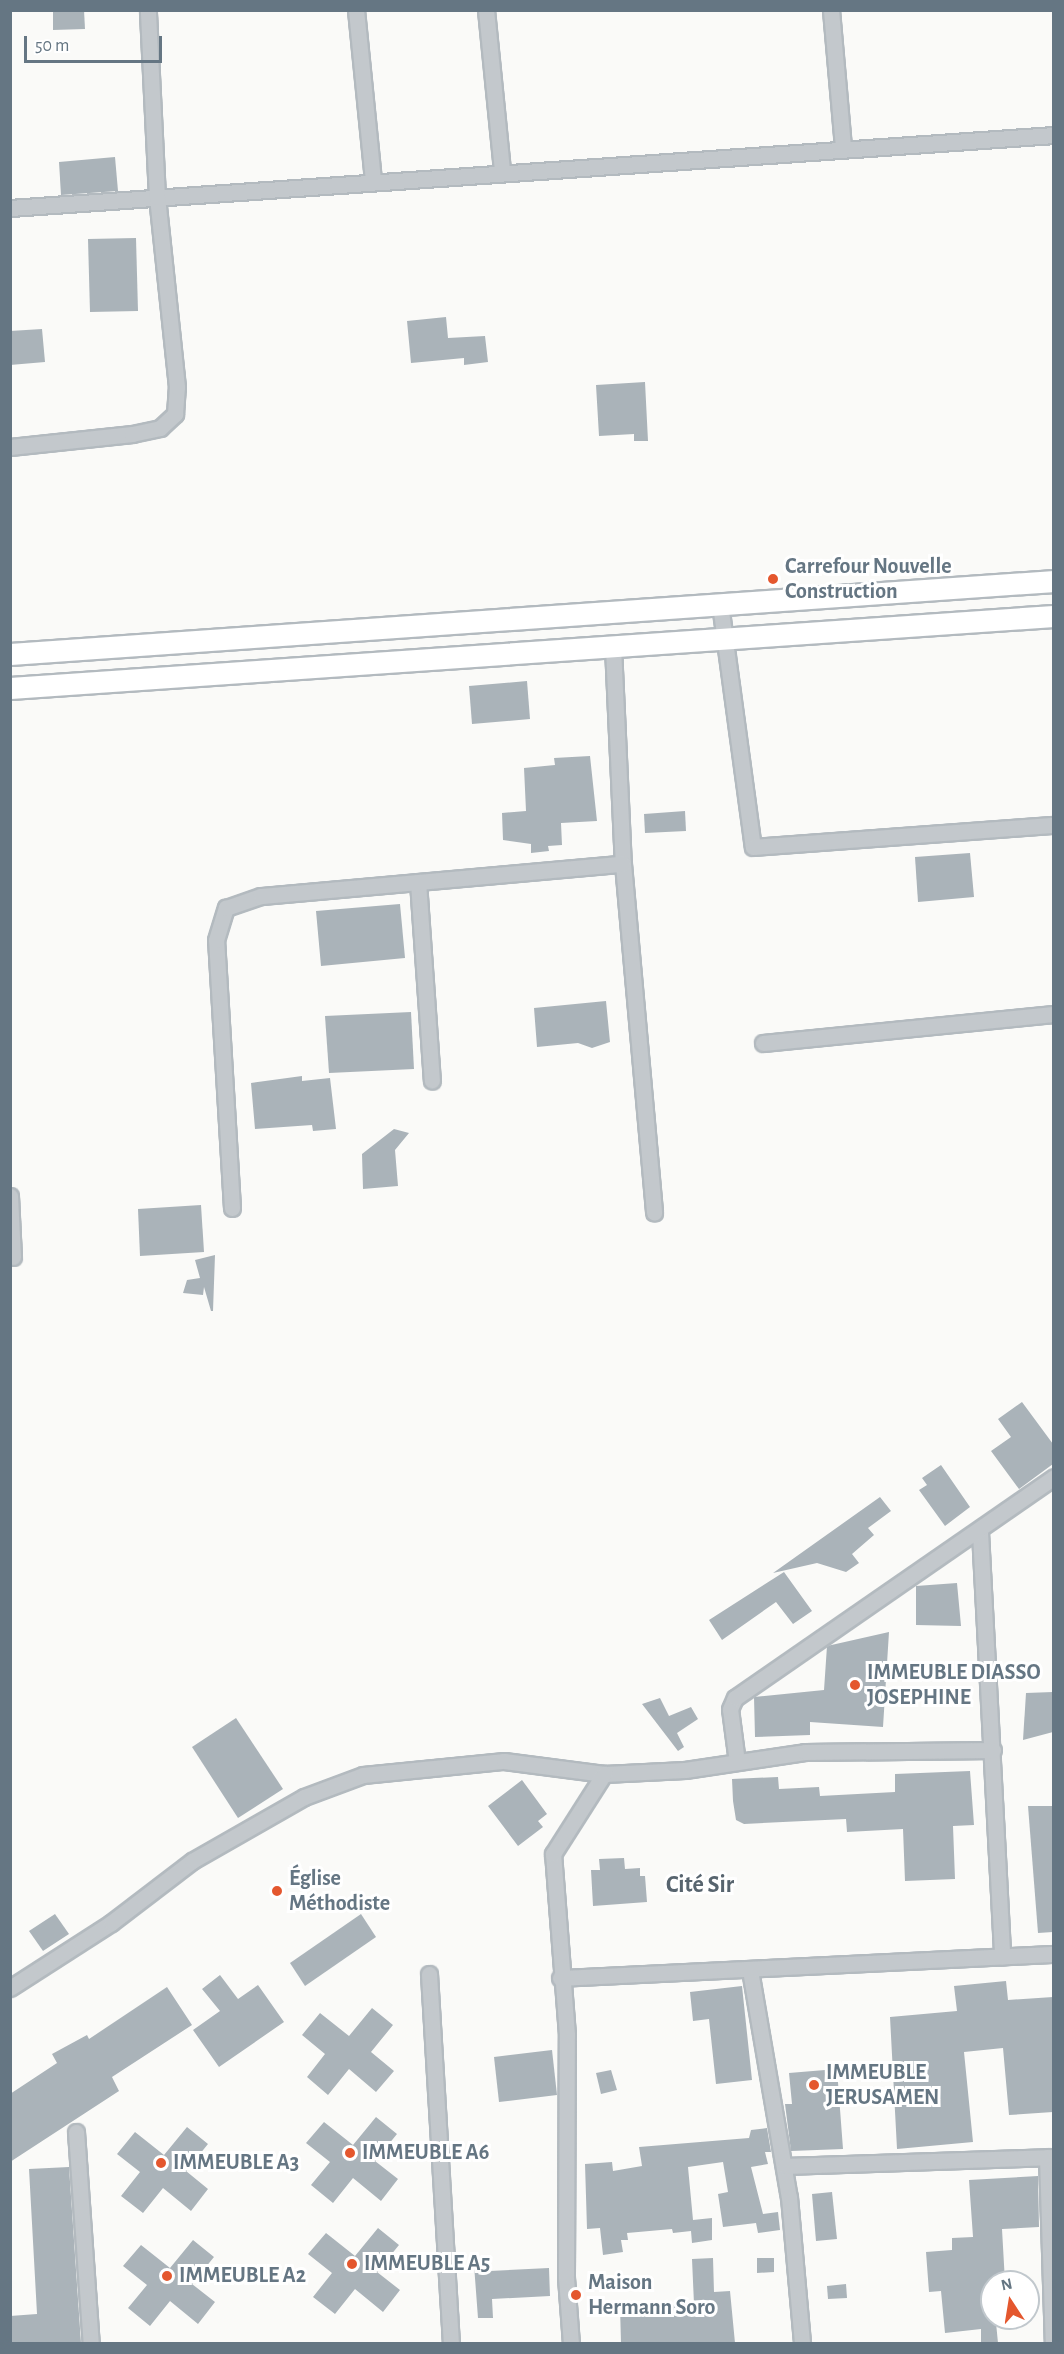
<!DOCTYPE html>
<html>
<head>
<meta charset="utf-8">
<style>
  body { margin:0 }
  #map { position:relative; width:1064px; height:2354px; overflow:hidden; background:#fafaf8; font-family:"Alegreya Sans",sans-serif }
  div>[style] { position:absolute }
  [style*='--x'] { left:calc(var(--x)*1px); top:calc(var(--y)*1px); width:calc(var(--w)*1px); rotate:calc(var(--a)*1deg) }
  .building>* { inset:0; background:#aab3b9 }
  .roads { filter:drop-shadow(2px 0 #b3babf) drop-shadow(-2px 0 #b3babf) drop-shadow(0 2px #b3babf) drop-shadow(0 -2px #b3babf) }
  .minor>* { height:15px; margin:-7.5px; padding:0 7.5px; transform-origin:7.5px; border-radius:7.5px; background:#c3c8cc }
  .secondary>* { height:21px; margin:-10.5px; padding:0 10.5px; transform-origin:10.5px; border-radius:10.5px; background:#fff }
  .dots>* { width:16px; height:16px; translate:-50% -50%; box-sizing:border-box; border:3px solid #fff; border-radius:50% }
  span { translate:-50% -50%; white-space:nowrap; text-align:center; line-height:1.15; -webkit-text-stroke:6px #fff; paint-order:stroke }
  .poi-label { font-size:22px; color:#657683; font-weight:700 }
  .left { translate:0 -50%; text-align:left }
  .neighbourhood-label { font-size:24px; color:#57646e; font-weight:700 }
  .frame { position:absolute; inset:0; border:12px solid #657683; pointer-events:none }
  .north { position:absolute; left:980px; top:2270px; width:60px; height:60px; box-sizing:border-box; background:#fff; border:2px solid #c1c8cd; border-radius:50%; rotate:348deg; font-size:16px; font-weight:700; line-height:24px; text-align:center; color:#657683 }
  .north::after { content:''; display:block; margin:auto; width:21px; height:27px; background:#e4572e; clip-path:polygon(50% 0,100% 100%,50% 72%,0 100%) }
  .scale { position:absolute; left:24px; top:36px; width:138px; height:27px; box-sizing:border-box; border:3px solid #657683; border-top:0; padding-left:8px; font-size:18px; line-height:21px; white-space:nowrap; color:#657683; -webkit-text-stroke:4px #fff; paint-order:stroke }
</style>
</head>
<body>
<div id="map">
  <div class="building">
    <div style="clip-path:polygon(53px 10px,84px 10px,85px 29px,53px 30px)"></div>
    <div style="clip-path:polygon(115px 157px,118px 191px,61px 195px,59px 162px)"></div>
    <div style="clip-path:polygon(136px 238px,138px 311px,90px 312px,88px 239px)"></div>
    <div style="clip-path:polygon(446px 317px,448px 338px,485px 336px,488px 362px,464px 365px,464px 358px,411px 363px,407px 321px)"></div>
    <div style="clip-path:polygon(42px 329px,45px 362px,10px 365px,10px 331px)"></div>
    <div style="clip-path:polygon(645px 382px,648px 441px,634px 441px,634px 434px,599px 436px,596px 385px)"></div>
    <div style="clip-path:polygon(527px 681px,530px 719px,472px 724px,469px 686px)"></div>
    <div style="clip-path:polygon(590px 756px,597px 821px,561px 823px,562px 845px,548px 846px,549px 851px,531px 853px,531px 844px,503px 840px,502px 813px,526px 811px,524px 768px,555px 765px,554px 758px)"></div>
    <div style="clip-path:polygon(685px 811px,686px 831px,645px 833px,644px 814px)"></div>
    <div style="clip-path:polygon(970px 853px,974px 897px,918px 902px,915px 857px)"></div>
    <div style="clip-path:polygon(400px 904px,405px 958px,321px 966px,316px 911px)"></div>
    <div style="clip-path:polygon(606px 1001px,610px 1042px,592px 1048px,578px 1043px,537px 1047px,534px 1008px)"></div>
    <div style="clip-path:polygon(411px 1012px,414px 1069px,329px 1073px,325px 1016px)"></div>
    <div style="clip-path:polygon(302px 1076px,302px 1081px,330px 1078px,336px 1129px,313px 1131px,312px 1125px,255px 1129px,251px 1083px)"></div>
    <div style="clip-path:polygon(394px 1129px,409px 1133px,395px 1150px,398px 1186px,363px 1189px,362px 1154px)"></div>
    <div style="clip-path:polygon(201px 1205px,204px 1252px,140px 1256px,138px 1209px)"></div>
    <div style="clip-path:polygon(215px 1255px,213px 1311px,211px 1311px,204px 1287px,203px 1295px,183px 1293px,187px 1280px,200px 1278px,195px 1260px)"></div>
    <div style="clip-path:polygon(1022px 1402px,1053px 1444px,1053px 1464px,1019px 1489px,991px 1451px,1011px 1437px,998px 1419px)"></div>
    <div style="clip-path:polygon(941px 1465px,970px 1507px,945px 1526px,919px 1490px,927px 1485px,922px 1478px)"></div>
    <div style="clip-path:polygon(880px 1497px,891px 1511px,868px 1528px,874px 1535px,852px 1554px,859px 1563px,846px 1572px,817px 1563px,773px 1573px)"></div>
    <div style="clip-path:polygon(784px 1572px,812px 1611px,793px 1624px,776px 1602px,722px 1640px,709px 1620px)"></div>
    <div style="clip-path:polygon(957px 1583px,961px 1626px,916px 1625px,916px 1586px)"></div>
    <div style="clip-path:polygon(889px 1632px,883px 1727px,810px 1722px,810px 1735px,755px 1737px,754px 1697px,824px 1690px,827px 1646px)"></div>
    <div style="clip-path:polygon(1053px 1692px,1053px 1732px,1023px 1740px,1026px 1693px)"></div>
    <div style="clip-path:polygon(660px 1698px,669px 1716px,691px 1707px,698px 1719px,677px 1733px,684px 1747px,678px 1751px,642px 1704px)"></div>
    <div style="clip-path:polygon(236px 1718px,283px 1789px,238px 1818px,192px 1747px)"></div>
    <div style="clip-path:polygon(970px 1771px,974px 1825px,953px 1826px,955px 1879px,905px 1881px,903px 1829px,847px 1832px,846px 1819px,744px 1824px,736px 1820px,733px 1801px,732px 1779px,778px 1777px,779px 1789px,819px 1787px,820px 1796px,895px 1792px,895px 1774px)"></div>
    <div style="clip-path:polygon(522px 1780px,547px 1814px,538px 1821px,543px 1827px,518px 1846px,488px 1806px)"></div>
    <div style="clip-path:polygon(1028px 1806px,1053px 1806px,1053px 1932px,1038px 1933px)"></div>
    <div style="clip-path:polygon(624px 1858px,625px 1869px,640px 1868px,640px 1876px,645px 1876px,647px 1902px,593px 1906px,591px 1870px,600px 1870px,599px 1859px)"></div>
    <div style="clip-path:polygon(55px 1914px,69px 1934px,43px 1951px,29px 1931px)"></div>
    <div style="clip-path:polygon(361px 1914px,376px 1937px,305px 1986px,290px 1963px)"></div>
    <div style="clip-path:polygon(220px 1975px,238px 1999px,258px 1985px,284px 2022px,219px 2067px,193px 2030px,220px 2011px,202px 1989px)"></div>
    <div style="clip-path:polygon(1006px 1981px,1008px 2000px,1053px 1997px,1053px 2112px,1009px 2115px,1003px 2048px,964px 2052px,973px 2142px,897px 2149px,890px 2017px,957px 2011px,954px 1986px)"></div>
    <div style="clip-path:polygon(742px 1986px,752px 2080px,716px 2084px,709px 2019px,693px 2021px,690px 1992px)"></div>
    <div style="clip-path:polygon(167px 1987px,192px 2025px,112px 2077px,119px 2091px,10px 2162px,10px 2094px,57px 2063px,52px 2054px,87px 2035px,89px 2039px)"></div>
    <div style="clip-path:polygon(372px 2008px,393px 2025px,371px 2052px,394px 2071px,376px 2092px,349px 2069px,328px 2095px,307px 2077px,325px 2054px,302px 2035px,320px 2013px,349px 2036px)"></div>
    <div style="clip-path:polygon(552px 2050px,557px 2095px,499px 2102px,494px 2057px)"></div>
    <div style="clip-path:polygon(837px 2069px,843px 2149px,791px 2151px,785px 2104px,792px 2104px,789px 2073px)"></div>
    <div style="clip-path:polygon(611px 2070px,617px 2090px,601px 2094px,596px 2073px)"></div>
    <div style="clip-path:polygon(376px 2117px,397px 2134px,375px 2161px,398px 2179px,381px 2201px,353px 2178px,333px 2203px,311px 2185px,330px 2162px,306px 2143px,324px 2122px,353px 2145px)"></div>
    <div style="clip-path:polygon(187px 2127px,208px 2144px,186px 2171px,208px 2189px,191px 2211px,163px 2188px,143px 2213px,121px 2196px,140px 2172px,117px 2154px,135px 2132px,164px 2155px)"></div>
    <div style="clip-path:polygon(767px 2128px,771px 2152px,765px 2152px,768px 2164px,751px 2167px,763px 2214px,778px 2212px,780px 2230px,758px 2233px,756px 2223px,723px 2227px,718px 2194px,728px 2192px,723px 2162px,688px 2167px,693px 2220px,712px 2218px,712px 2240px,692px 2243px,691px 2231px,673px 2233px,672px 2229px,627px 2233px,628px 2240px,621px 2240px,623px 2252px,603px 2255px,600px 2228px,587px 2229px,585px 2164px,612px 2162px,613px 2171px,642px 2166px,639px 2147px,749px 2138px,751px 2130px)"></div>
    <div style="clip-path:polygon(69px 2167px,81px 2343px,10px 2343px,10px 2316px,37px 2314px,29px 2169px)"></div>
    <div style="clip-path:polygon(1038px 2176px,1039px 2227px,1002px 2229px,1005px 2282px,992px 2282px,998px 2343px,981px 2343px,981px 2329px,945px 2333px,941px 2291px,929px 2292px,926px 2252px,952px 2250px,952px 2238px,973px 2237px,969px 2180px)"></div>
    <div style="clip-path:polygon(832px 2192px,837px 2239px,816px 2241px,812px 2194px)"></div>
    <div style="clip-path:polygon(378px 2228px,399px 2245px,377px 2272px,400px 2290px,383px 2312px,355px 2289px,335px 2314px,313px 2297px,332px 2273px,308px 2254px,326px 2233px,355px 2256px)"></div>
    <div style="clip-path:polygon(193px 2240px,214px 2257px,192px 2284px,215px 2302px,198px 2324px,170px 2301px,150px 2326px,128px 2308px,147px 2285px,123px 2266px,141px 2245px,170px 2268px)"></div>
    <div style="clip-path:polygon(713px 2258px,714px 2292px,730px 2291px,735px 2343px,621px 2343px,620px 2307px,694px 2304px,692px 2259px)"></div>
    <div style="clip-path:polygon(757px 2258px,774px 2258px,774px 2272px,757px 2273px)"></div>
    <div style="clip-path:polygon(474px 2265px,490px 2265px,490px 2271px,549px 2268px,550px 2296px,492px 2299px,493px 2318px,478px 2318px)"></div>
    <div style="clip-path:polygon(846px 2284px,847px 2298px,828px 2299px,827px 2286px)"></div>
  </div>
  <div class="roads">
    <div class="minor">
      <div style="--x:356;--y:10;--w:172;--a:84.3"></div>
      <div style="--x:486;--y:10;--w:162;--a:84.3"></div>
      <div style="--x:831;--y:10;--w:138;--a:85"></div>
      <div style="--x:10;--y:208;--w:1047;--a:-4"></div>
      <div style="--x:10;--y:447;--w:123;--a:-6.1"></div>
      <div style="--x:132;--y:434;--w:29;--a:-12"></div>
      <div style="--x:160;--y:428;--w:21;--a:-43"></div>
      <div style="--x:175;--y:414;--w:27;--a:-86"></div>
      <div style="--x:177;--y:387;--w:191;--a:-96"></div>
      <div style="--x:157;--y:197;--w:187;--a:-92.8"></div>
      <div style="--x:720;--y:604;--w:245;--a:82.3"></div>
      <div style="--x:753;--y:847;--w:302;--a:-4.2"></div>
      <div style="--x:613;--y:647;--w:217;--a:87.4"></div>
      <div style="--x:623;--y:864;--w:350;--a:84.9"></div>
      <div style="--x:418;--y:882;--w:199;--a:86"></div>
      <div style="--x:763;--y:1043;--w:292;--a:-5.7"></div>
      <div style="--x:10;--y:1196;--w:61;--a:87.2"></div>
      <div style="--x:232;--y:1208;--w:268;--a:-93.4"></div>
      <div style="--x:216;--y:940;--w:34;--a:-73"></div>
      <div style="--x:226;--y:908;--w:37;--a:-19"></div>
      <div style="--x:261;--y:896;--w:363;--a:-5.1"></div>
      <div style="--x:980;--y:1532;--w:425;--a:87"></div>
      <div style="--x:737;--y:1762;--w:53;--a:-97.5"></div>
      <div style="--x:730;--y:1709;--w:12;--a:-66"></div>
      <div style="--x:735;--y:1698;--w:388;--a:-34.7"></div>
      <div style="--x:750;--y:1970;--w:230;--a:80.3"></div>
      <div style="--x:789;--y:2197;--w:148;--a:84.9"></div>
      <div style="--x:429;--y:1974;--w:371;--a:86.6"></div>
      <div style="--x:560;--y:1978;--w:495;--a:-2.8"></div>
      <div style="--x:10;--y:1988;--w:120;--a:-32.8"></div>
      <div style="--x:111;--y:1923;--w:102;--a:-37.4"></div>
      <div style="--x:192;--y:1861;--w:129;--a:-29.7"></div>
      <div style="--x:304;--y:1797;--w:63;--a:-20.4"></div>
      <div style="--x:363;--y:1775;--w:142;--a:-5.7"></div>
      <div style="--x:504;--y:1761;--w:101;--a:7.4"></div>
      <div style="--x:604;--y:1774;--w:81;--a:-2.8"></div>
      <div style="--x:685;--y:1770;--w:121;--a:-8.5"></div>
      <div style="--x:805;--y:1752;--w:188;--a:-0.6"></div>
      <div style="--x:76;--y:2132;--w:213;--a:86"></div>
      <div style="--x:1047;--y:2157;--w:187;--a:88.2"></div>
      <div style="--x:785;--y:2166;--w:269;--a:-1.9"></div>
      <div style="--x:571;--y:2344;--w:67;--a:-94.3"></div>
      <div style="--x:566;--y:2277;--w:242;--a:-89.8"></div>
      <div style="--x:567;--y:2035;--w:182;--a:-94.4"></div>
      <div style="--x:553;--y:1854;--w:95;--a:-57.5"></div>
    </div>
    <div class="secondary">
      <div style="--x:10;--y:654;--w:1047;--a:-4"></div>
      <div style="--x:10;--y:688;--w:1046;--a:-3.95"></div>
    </div>
  </div>
  <div class="dots">
    <div style="left:773px;top:579px;background:#e4572e"></div>
    <div style="left:855px;top:1685px;background:#e4572e"></div>
    <div style="left:277px;top:1891px;background:#e4572e"></div>
    <div style="left:814px;top:2085px;background:#e4572e"></div>
    <div style="left:350px;top:2153px;background:#e4572e"></div>
    <div style="left:161px;top:2163px;background:#e4572e"></div>
    <div style="left:352px;top:2264px;background:#e4572e"></div>
    <div style="left:167px;top:2276px;background:#e4572e"></div>
    <div style="left:576px;top:2295px;background:#e4572e"></div>
  </div>
  <div class="poi-label">
    <span class="left" style="left:785px;top:579px">Carrefour Nouvelle<br>Construction</span>
    <span class="left" style="left:867px;top:1685px">IMMEUBLE DIASSO<br>JOSEPHINE</span>
    <span class="left" style="left:289px;top:1891px">Église<br>Méthodiste</span>
    <span class="left" style="left:826px;top:2085px">IMMEUBLE<br>JERUSAMEN</span>
    <span class="left" style="left:362px;top:2153px">IMMEUBLE A6</span>
    <span class="left" style="left:173px;top:2163px">IMMEUBLE A3</span>
    <span class="left" style="left:364px;top:2264px">IMMEUBLE A5</span>
    <span class="left" style="left:179px;top:2276px">IMMEUBLE A2</span>
    <span class="left" style="left:588px;top:2295px">Maison<br>Hermann Soro</span>
  </div>
  <div class="neighbourhood-label">
    <span style="left:700px;top:1886px">Cité Sir</span>
  </div>
  <div class="frame"></div>
  <div class="north">N</div>
  <div class="scale">50 m</div>
</div>
</body>
</html>
